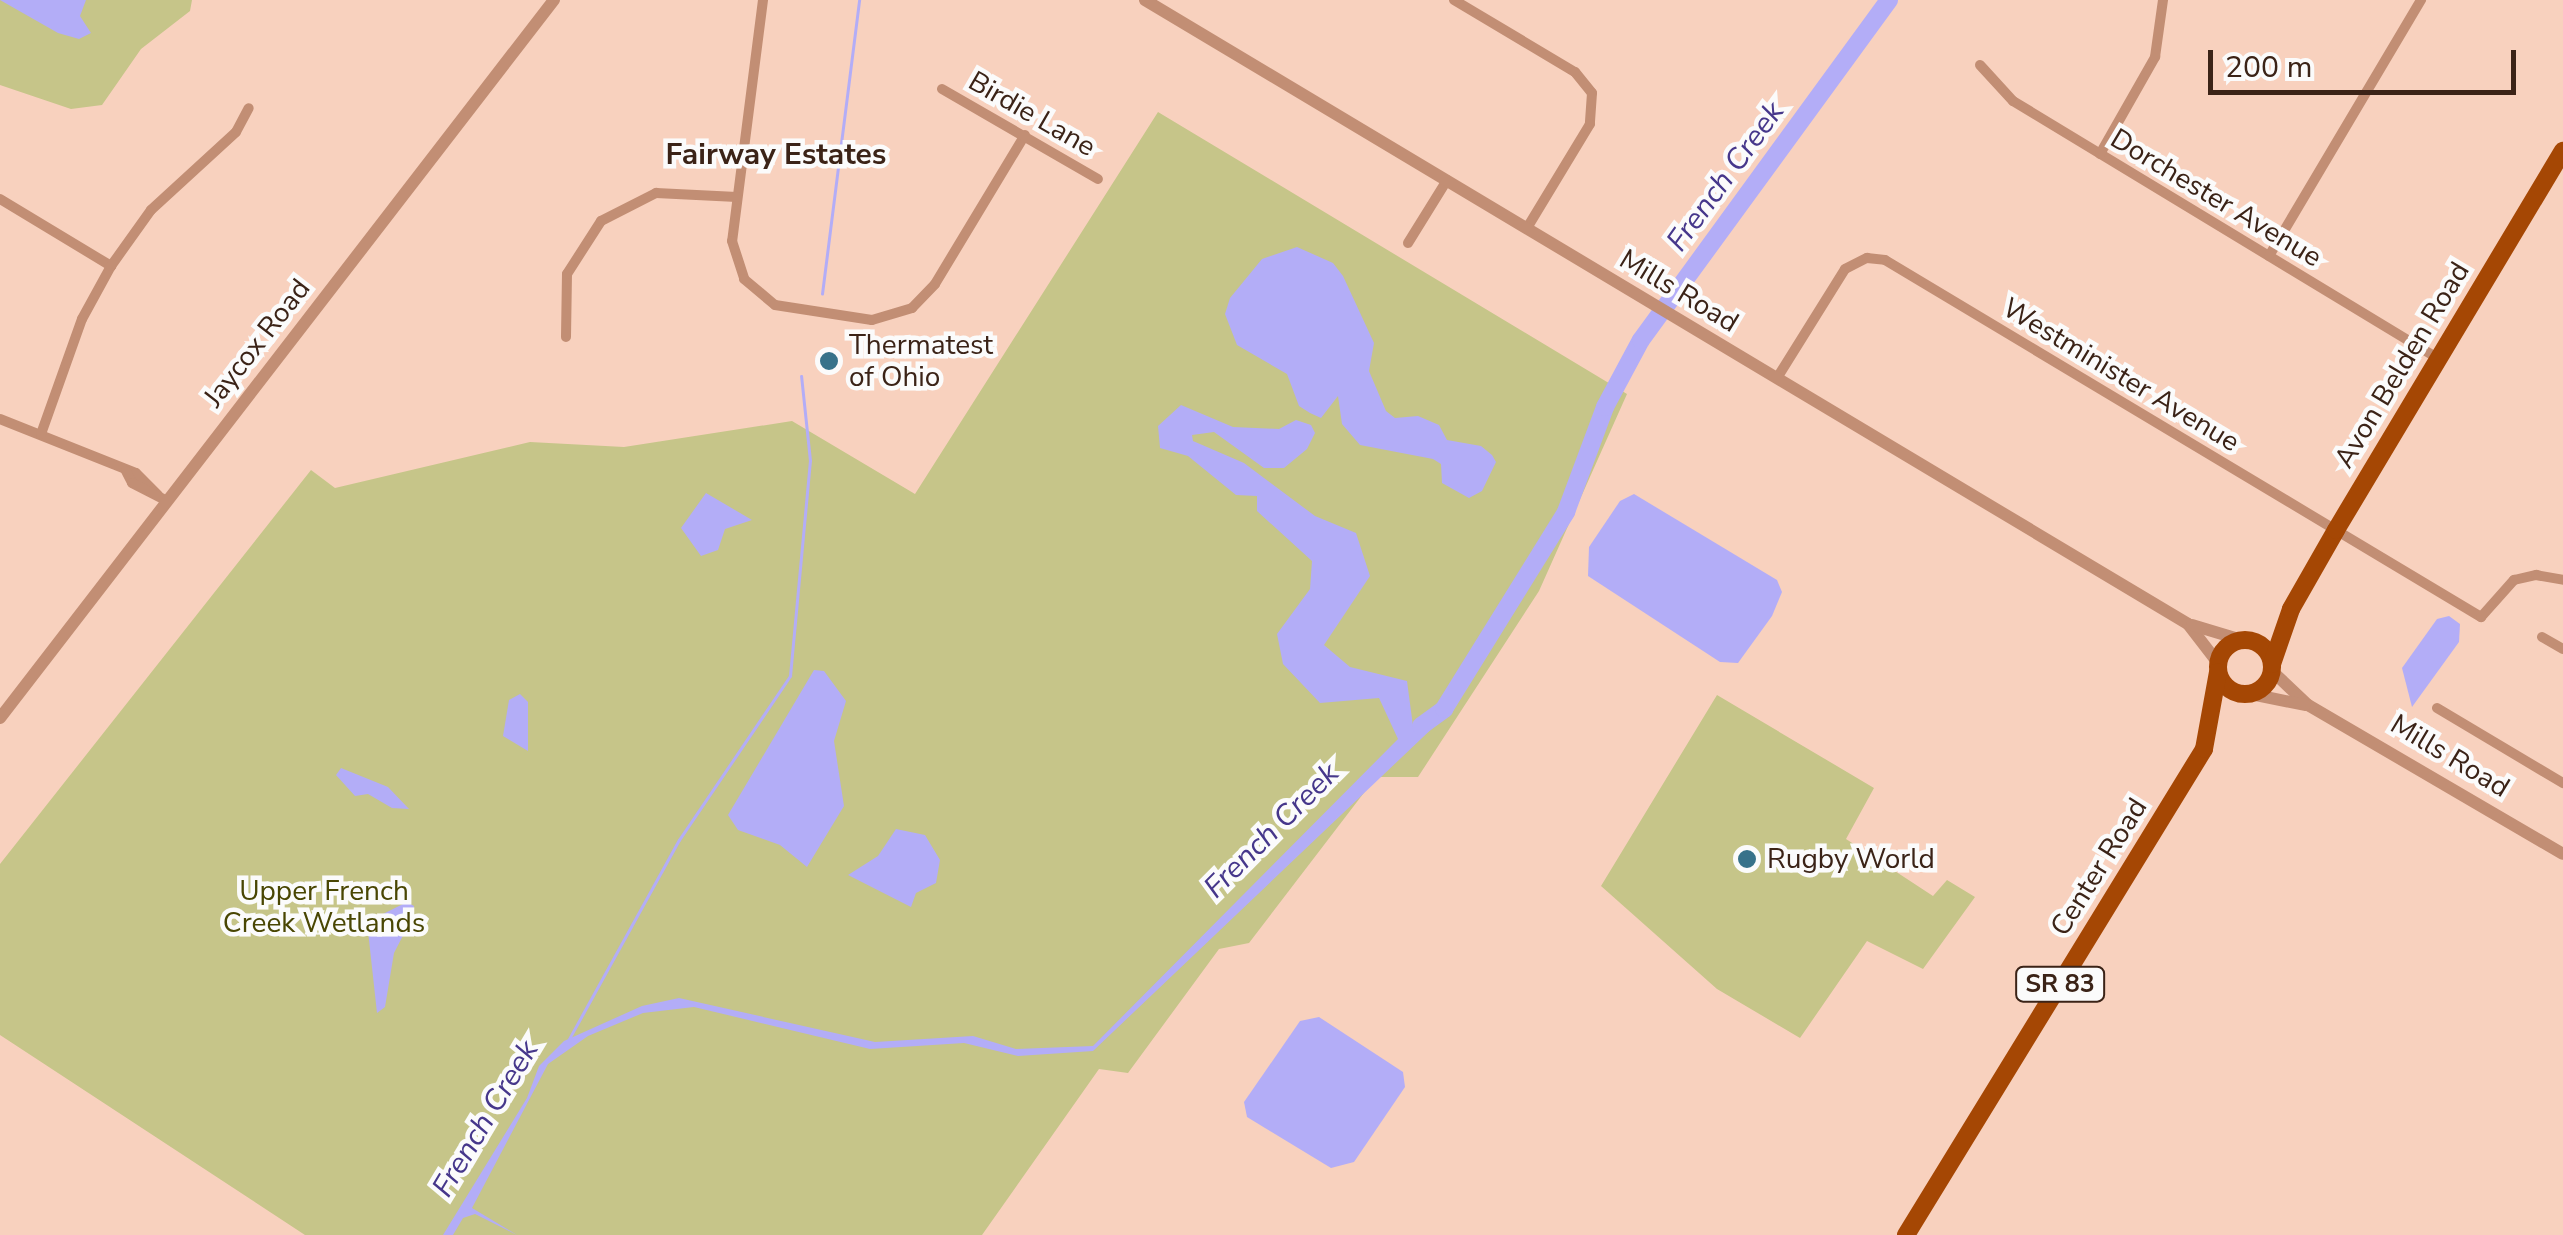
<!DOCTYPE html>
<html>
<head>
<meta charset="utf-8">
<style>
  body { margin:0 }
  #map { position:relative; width:2563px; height:1235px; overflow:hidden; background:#f8d1be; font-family:"Nunito Sans",sans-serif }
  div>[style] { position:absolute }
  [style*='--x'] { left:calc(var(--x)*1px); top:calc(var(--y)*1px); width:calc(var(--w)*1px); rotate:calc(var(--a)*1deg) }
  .green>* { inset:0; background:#c6c589 }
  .water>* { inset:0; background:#b3adf7 }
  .stream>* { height:2.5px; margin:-1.25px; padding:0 1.25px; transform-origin:1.25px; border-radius:1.25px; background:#b3adf7 }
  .river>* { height:18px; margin:-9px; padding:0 9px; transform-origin:9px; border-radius:9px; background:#b3adf7 }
  .minor>* { height:10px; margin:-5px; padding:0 5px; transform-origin:5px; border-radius:5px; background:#c28e74 }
  .tertiary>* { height:12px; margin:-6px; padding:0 6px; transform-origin:6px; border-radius:6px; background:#c28e74 }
  .primary>* { height:18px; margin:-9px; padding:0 9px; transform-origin:9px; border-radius:9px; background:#a54704 }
  .primary>.ring { margin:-9px; padding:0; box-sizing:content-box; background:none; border:18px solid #a54704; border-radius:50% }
  .dots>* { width:28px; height:28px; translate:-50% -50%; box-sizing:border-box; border:5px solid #fbfbfb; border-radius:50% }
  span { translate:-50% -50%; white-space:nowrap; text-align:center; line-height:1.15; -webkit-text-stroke:9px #fbfbfb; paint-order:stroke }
  .shield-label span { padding:2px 8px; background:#fbfbfb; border:2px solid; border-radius:8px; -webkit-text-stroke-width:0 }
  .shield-label { font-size:25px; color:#3b2317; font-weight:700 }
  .street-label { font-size:28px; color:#3b2317 }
  .poi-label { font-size:28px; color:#3b2317 }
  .left { translate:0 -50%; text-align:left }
  .park-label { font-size:28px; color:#494603 }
  .neighbourhood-label { font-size:30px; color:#3b2317; font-weight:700 }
  .water-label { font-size:30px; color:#46378b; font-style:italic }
  .scale { position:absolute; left:2208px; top:50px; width:308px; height:45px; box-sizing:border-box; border:5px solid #3b2317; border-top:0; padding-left:12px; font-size:30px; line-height:35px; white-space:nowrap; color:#3b2317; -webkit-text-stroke:8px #fbfbfb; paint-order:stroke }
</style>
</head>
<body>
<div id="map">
  <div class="green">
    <div style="clip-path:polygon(0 0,192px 0,190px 11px,141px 49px,102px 105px,71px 109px,0 85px)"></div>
    <div style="clip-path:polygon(1158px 112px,1627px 394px,1539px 591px,1418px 777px,1376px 777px,1249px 943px,1219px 949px,1128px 1073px,1099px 1069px,982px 1235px,305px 1235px,0 1035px,0 864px,311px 470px,335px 488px,530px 442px,624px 447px,792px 421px,915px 494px)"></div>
    <div style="clip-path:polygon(1717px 695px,1874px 788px,1846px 839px,1933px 896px,1947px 880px,1975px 897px,1923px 969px,1867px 941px,1800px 1038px,1717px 989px,1601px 886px)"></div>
  </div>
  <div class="water">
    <div style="clip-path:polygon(0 0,86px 0,80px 16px,91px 33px,79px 39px,58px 33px)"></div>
    <div style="clip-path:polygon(1297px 247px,1333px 263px,1343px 276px,1374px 343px,1369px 371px,1386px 411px,1395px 418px,1418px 416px,1439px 425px,1447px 440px,1481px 446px,1492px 455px,1496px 462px,1482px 491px,1469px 498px,1442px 483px,1441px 464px,1433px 459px,1360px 445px,1342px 424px,1338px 396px,1321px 418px,1310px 413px,1299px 406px,1287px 374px,1237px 345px,1225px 314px,1230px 298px,1262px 259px)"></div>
    <div style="clip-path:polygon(1181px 405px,1233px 427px,1279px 429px,1296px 420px,1311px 425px,1315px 433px,1307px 449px,1284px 468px,1264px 468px,1214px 432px,1192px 435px,1193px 441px,1244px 463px,1315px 516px,1356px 533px,1370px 576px,1324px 645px,1350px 667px,1407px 681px,1413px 726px,1436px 710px,1442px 719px,1093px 1051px,1018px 1056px,964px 1043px,870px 1049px,694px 1007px,643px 1013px,588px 1036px,548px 1064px,472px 1208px,517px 1235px,475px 1214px,463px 1218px,453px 1235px,443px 1235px,527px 1098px,539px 1066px,564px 1041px,642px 1006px,679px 998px,875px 1042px,973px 1036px,1016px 1049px,1093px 1046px,1398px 739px,1379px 698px,1320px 703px,1283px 664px,1277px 634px,1310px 589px,1312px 561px,1257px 511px,1257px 496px,1236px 495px,1188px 456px,1160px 448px,1158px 426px)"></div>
    <div style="clip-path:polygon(706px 493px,752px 520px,725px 529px,718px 550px,701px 556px,681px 528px)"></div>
    <div style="clip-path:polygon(1634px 494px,1777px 580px,1782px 592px,1772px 616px,1738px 663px,1720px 662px,1588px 576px,1589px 547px,1620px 501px)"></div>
    <div style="clip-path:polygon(2449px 616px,2460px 624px,2459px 642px,2412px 707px,2402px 668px,2437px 619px)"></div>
    <div style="clip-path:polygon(814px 670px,824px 671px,846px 701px,834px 741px,844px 806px,807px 867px,780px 845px,738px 830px,728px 815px)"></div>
    <div style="clip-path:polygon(520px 694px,528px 702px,528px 751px,503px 736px,509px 700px)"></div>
    <div style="clip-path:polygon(341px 768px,388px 787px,409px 809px,392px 808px,368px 794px,355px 796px,336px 775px)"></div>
    <div style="clip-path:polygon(896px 829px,925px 835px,940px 860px,936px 883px,916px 893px,911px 907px,848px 875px,878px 856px)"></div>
    <div style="clip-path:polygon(407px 902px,414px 906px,411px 920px,394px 953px,385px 1007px,377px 1013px,367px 922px)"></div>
    <div style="clip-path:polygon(1319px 1017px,1403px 1072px,1405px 1087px,1354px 1162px,1331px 1168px,1247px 1117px,1244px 1102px,1300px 1021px)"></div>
  </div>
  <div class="stream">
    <div style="--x:822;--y:294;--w:296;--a:-82.8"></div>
    <div style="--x:569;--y:1039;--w:227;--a:-61.1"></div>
    <div style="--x:679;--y:840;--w:198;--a:-55.9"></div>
    <div style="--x:790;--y:676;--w:216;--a:-84.7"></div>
    <div style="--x:810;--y:461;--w:85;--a:-96"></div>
  </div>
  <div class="river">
    <div style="--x:1421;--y:726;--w:29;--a:-36"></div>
    <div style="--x:1444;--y:709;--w:232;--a:-58.2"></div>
    <div style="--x:1566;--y:512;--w:112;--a:-69.6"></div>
    <div style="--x:1605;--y:407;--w:76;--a:-61.8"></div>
    <div style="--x:1641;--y:340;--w:421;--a:-53.9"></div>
  </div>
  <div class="minor">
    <div style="--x:763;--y:0;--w:243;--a:97.3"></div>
    <div style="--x:732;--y:241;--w:40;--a:72"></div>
    <div style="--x:744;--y:279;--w:40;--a:40"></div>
    <div style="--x:775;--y:305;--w:98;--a:8.8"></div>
    <div style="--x:872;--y:320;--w:42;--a:-16.7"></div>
    <div style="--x:912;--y:308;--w:33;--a:-46"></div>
    <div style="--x:935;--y:284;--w:174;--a:-58.9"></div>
    <div style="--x:1454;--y:0;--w:141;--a:30.8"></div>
    <div style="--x:1575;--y:72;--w:27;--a:51"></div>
    <div style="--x:1592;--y:93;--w:31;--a:94"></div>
    <div style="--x:1590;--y:124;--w:122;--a:121.2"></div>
    <div style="--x:1980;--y:65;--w:49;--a:47.5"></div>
    <div style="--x:2013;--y:101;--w:497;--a:31.2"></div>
    <div style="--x:942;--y:89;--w:180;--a:30"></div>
    <div style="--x:2100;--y:154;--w:112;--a:-60.4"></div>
    <div style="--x:2155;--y:57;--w:58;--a:-82"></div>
    <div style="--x:0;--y:199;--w:130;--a:31.1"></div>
    <div style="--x:1408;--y:243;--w:74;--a:-58.2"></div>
    <div style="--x:2269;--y:256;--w:298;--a:-59.3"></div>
    <div style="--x:566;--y:337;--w:63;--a:-89.1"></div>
    <div style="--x:567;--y:274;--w:63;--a:-57.3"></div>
    <div style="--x:601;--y:221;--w:62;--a:-27"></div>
    <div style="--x:656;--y:193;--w:81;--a:2.8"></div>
    <div style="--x:1777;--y:378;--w:128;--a:-58"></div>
    <div style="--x:1845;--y:269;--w:25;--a:-27"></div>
    <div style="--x:1867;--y:258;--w:18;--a:6"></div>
    <div style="--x:1885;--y:260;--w:695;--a:30.92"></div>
    <div style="--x:2481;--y:617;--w:50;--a:-48.3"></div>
    <div style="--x:2514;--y:580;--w:23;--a:-13"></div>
    <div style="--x:2536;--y:575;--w:27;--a:10"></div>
    <div style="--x:0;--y:419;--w:146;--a:21.7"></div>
    <div style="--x:136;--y:473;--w:31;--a:45"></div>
    <div style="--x:41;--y:434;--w:122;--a:-70.4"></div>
    <div style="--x:82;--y:319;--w:60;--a:-61.3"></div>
    <div style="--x:111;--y:266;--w:69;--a:-54.5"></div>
    <div style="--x:151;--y:210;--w:115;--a:-42.5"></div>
    <div style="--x:236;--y:132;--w:27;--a:-62"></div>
    <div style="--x:126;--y:471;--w:13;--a:63"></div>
    <div style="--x:132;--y:483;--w:34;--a:27"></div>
    <div style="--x:2542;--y:637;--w:24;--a:30"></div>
    <div style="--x:2437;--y:708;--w:147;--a:30.8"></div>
  </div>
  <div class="tertiary">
    <div style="--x:1145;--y:0;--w:1215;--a:30.89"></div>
    <div style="--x:2188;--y:624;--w:49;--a:52.4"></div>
    <div style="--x:2192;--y:625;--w:52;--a:16.7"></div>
    <div style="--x:2272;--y:671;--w:50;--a:43.4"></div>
    <div style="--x:2308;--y:705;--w:295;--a:30.3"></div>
    <div style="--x:2251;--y:694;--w:55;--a:11.5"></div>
    <div style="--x:0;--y:718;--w:907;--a:-52.35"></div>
  </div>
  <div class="primary">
    <div class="ring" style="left:2218px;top:640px;width:36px;height:36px"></div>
    <div style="--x:2272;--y:664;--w:58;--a:-70.9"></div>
    <div style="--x:2291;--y:609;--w:91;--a:-60.3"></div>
    <div style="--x:2336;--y:530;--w:442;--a:-59.1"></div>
    <div style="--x:1906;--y:1235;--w:570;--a:-58.48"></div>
    <div style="--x:2204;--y:749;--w:78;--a:-79.7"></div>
  </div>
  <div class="dots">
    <div style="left:829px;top:361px;background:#37728a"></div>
    <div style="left:1747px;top:859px;background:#37728a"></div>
  </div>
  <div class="shield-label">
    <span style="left:2060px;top:984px">SR 83</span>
  </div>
  <div class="street-label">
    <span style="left:1032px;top:114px;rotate:30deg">Birdie Lane</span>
    <span style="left:2216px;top:198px;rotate:31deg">Dorchester Avenue</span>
    <span style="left:1679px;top:291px;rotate:31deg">Mills Road</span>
    <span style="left:257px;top:343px;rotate:-52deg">Jaycox Road</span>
    <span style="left:2402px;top:365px;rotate:-59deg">Avon Belden Road</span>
    <span style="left:2121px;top:375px;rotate:31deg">Westminister Avenue</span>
    <span style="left:2450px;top:756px;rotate:31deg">Mills Road</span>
    <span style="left:2099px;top:867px;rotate:-58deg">Center Road</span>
  </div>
  <div class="poi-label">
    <span class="left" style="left:849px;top:361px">Thermatest<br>of Ohio</span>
    <span class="left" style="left:1767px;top:859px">Rugby World</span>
  </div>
  <div class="park-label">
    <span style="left:324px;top:907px">Upper French<br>Creek Wetlands</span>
  </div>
  <div class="neighbourhood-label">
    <span style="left:776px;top:155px">Fairway Estates</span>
  </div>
  <div class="water-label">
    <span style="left:1726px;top:177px;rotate:-54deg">French Creek</span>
    <span style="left:1272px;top:831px;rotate:-45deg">French Creek</span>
    <span style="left:486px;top:1119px;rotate:-59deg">French Creek</span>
  </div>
  <div class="scale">200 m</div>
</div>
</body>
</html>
